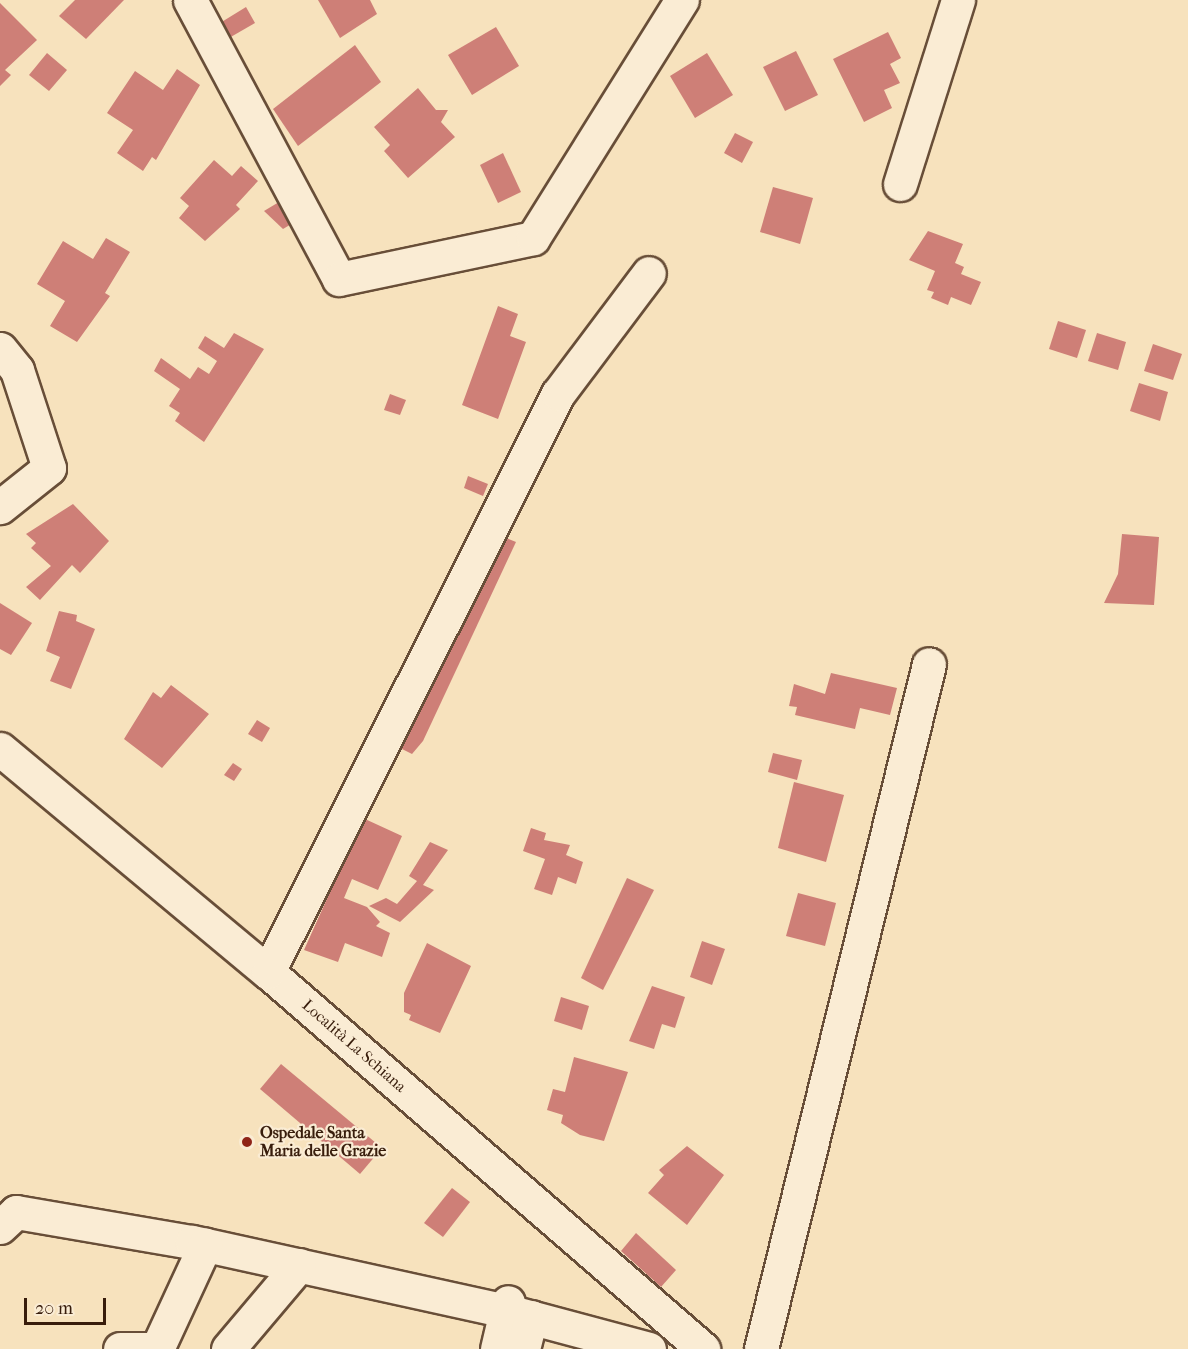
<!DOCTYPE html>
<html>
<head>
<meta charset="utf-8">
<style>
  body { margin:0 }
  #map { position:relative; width:1188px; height:1349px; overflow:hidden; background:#f7e2bd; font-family:"IM FELL French Canon",serif }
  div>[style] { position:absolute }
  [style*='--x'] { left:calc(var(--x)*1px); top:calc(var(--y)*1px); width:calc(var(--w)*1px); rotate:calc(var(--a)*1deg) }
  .building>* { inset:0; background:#ce7f77 }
  .roads { filter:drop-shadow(2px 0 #684e38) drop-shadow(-2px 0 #684e38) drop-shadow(0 2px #684e38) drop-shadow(0 -2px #684e38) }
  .minor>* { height:33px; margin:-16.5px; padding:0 16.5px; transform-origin:16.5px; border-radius:16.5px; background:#faecd4 }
  .dots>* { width:16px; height:16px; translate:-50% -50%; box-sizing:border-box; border:3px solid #faecd4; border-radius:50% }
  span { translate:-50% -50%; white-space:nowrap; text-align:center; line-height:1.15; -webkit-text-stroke:4.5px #faecd4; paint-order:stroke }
  .street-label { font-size:16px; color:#381d0c }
  .poi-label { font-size:16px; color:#381d0c; font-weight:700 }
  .left { translate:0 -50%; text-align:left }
  .scale { position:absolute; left:24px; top:1298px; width:82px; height:27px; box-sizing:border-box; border:3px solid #381d0c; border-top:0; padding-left:8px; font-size:18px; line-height:21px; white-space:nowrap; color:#381d0c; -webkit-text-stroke:4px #faecd4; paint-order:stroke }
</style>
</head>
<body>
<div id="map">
  <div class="building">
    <div style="clip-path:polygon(75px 0,124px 0,86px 39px,59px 16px)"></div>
    <div style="clip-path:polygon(318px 0,370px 0,377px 14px,340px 38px)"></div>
    <div style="clip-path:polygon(0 3px,37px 40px,5px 70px,11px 75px,0 86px)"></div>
    <div style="clip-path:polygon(246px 7px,255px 23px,229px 38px,220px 23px)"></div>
    <div style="clip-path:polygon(496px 27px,519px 66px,472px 95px,448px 55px)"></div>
    <div style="clip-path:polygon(888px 32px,901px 58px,890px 64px,900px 83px,884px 90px,892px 108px,864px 122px,833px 59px)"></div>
    <div style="clip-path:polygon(355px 45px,381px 82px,298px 146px,273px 109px)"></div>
    <div style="clip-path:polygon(796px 51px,818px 95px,785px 111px,763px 67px)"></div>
    <div style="clip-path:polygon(47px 53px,67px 70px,49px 91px,29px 75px)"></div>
    <div style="clip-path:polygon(707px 53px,733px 95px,695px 118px,670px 76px)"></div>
    <div style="clip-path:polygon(177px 69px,200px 85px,156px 160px,152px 157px,143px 171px,117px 153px,133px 130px,107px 113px,135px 71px,163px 90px)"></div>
    <div style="clip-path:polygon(418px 88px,436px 110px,448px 110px,441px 122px,455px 137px,408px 178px,384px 151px,390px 145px,374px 127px)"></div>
    <div style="clip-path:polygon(735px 133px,753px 142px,742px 163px,724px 153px)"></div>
    <div style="clip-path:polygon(503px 153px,521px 192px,498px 203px,480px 165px)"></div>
    <div style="clip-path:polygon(214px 160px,232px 176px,241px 166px,258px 181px,236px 205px,240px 209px,205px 241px,179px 218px,189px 206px,180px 198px)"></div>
    <div style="clip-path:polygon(773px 187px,813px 198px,800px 244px,760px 232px)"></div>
    <div style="clip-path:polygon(279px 202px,293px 223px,283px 229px,264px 211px)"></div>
    <div style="clip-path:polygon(928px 231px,963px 244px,955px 263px,964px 267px,961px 274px,981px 282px,971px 305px,951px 297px,948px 305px,931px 298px,934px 292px,927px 290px,935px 271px,909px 260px)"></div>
    <div style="clip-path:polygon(106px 238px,130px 252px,105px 293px,110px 296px,77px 342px,50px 326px,65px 301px,37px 284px,63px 241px,93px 259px)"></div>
    <div style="clip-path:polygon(498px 306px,518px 314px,510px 336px,526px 342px,498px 419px,462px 405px)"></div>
    <div style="clip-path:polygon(1058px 321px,1086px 330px,1077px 358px,1049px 349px)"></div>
    <div style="clip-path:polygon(234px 333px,264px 349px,204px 442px,175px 421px,180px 413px,169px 406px,180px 389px,154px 371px,161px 358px,190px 379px,198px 367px,209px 374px,217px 361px,198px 348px,205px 336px,224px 348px)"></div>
    <div style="clip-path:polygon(1097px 333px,1126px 342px,1118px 370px,1088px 361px)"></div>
    <div style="clip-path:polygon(1153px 344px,1182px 354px,1173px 380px,1144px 371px)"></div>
    <div style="clip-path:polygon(1139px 383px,1168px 392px,1160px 421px,1130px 411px)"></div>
    <div style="clip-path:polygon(390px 394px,406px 400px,400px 415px,384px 410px)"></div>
    <div style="clip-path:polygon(468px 476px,488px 484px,483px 496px,464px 488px)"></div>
    <div style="clip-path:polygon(73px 504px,109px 541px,80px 573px,72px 565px,40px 600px,26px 587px,51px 566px,31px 548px,36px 543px,26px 534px)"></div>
    <div style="clip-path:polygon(492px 532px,516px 542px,423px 741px,412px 754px,390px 743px)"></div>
    <div style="clip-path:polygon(1122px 534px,1159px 537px,1154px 605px,1104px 603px,1118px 574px)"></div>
    <div style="clip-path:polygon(0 603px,32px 623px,11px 655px,0 649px)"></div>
    <div style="clip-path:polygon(59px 611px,77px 615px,76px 621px,95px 629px,71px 689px,50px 681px,60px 657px,46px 651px)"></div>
    <div style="clip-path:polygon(831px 673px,897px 688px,890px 715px,860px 708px,855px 729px,795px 715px,797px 707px,789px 706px,794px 684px,825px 694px)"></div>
    <div style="clip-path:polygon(171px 685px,209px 714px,162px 768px,124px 739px,153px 692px,161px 698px)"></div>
    <div style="clip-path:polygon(257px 720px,270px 728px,262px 742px,248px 734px)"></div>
    <div style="clip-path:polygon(773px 753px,802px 760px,797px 780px,768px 772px)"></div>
    <div style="clip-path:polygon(233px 763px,242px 769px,234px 781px,224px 775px)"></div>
    <div style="clip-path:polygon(370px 780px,382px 784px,365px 819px,402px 836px,378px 890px,352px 879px,344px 898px,367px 907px,380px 922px,376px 926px,390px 933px,382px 957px,345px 943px,338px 962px,304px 950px,356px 834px,346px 829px)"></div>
    <div style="clip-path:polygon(794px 782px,844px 795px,826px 862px,778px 848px)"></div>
    <div style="clip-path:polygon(531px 828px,546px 833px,544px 840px,570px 845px,566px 855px,583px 862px,576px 884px,558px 877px,552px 895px,534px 889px,545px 859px,523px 851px)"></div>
    <div style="clip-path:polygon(430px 842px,448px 850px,423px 885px,434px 890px,400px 922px,369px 906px,386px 898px,397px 904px,417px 881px,409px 876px)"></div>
    <div style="clip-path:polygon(627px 878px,654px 890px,603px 990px,581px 978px)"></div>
    <div style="clip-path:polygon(798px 893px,836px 903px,825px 946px,786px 936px)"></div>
    <div style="clip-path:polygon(702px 941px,725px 949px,712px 985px,690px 977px)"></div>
    <div style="clip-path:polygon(427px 943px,471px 966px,440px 1033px,409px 1020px,411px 1015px,404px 1012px,404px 993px)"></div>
    <div style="clip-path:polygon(652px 986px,685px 997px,675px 1028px,662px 1024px,654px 1049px,629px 1041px)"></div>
    <div style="clip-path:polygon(561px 997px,589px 1006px,582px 1030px,554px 1021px)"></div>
    <div style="clip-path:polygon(574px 1057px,628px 1072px,604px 1141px,580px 1135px,561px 1123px,563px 1115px,547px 1110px,553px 1089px,565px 1092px)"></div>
    <div style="clip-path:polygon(281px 1064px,382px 1148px,360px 1174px,260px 1089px)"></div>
    <div style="clip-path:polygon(687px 1146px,724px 1175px,687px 1225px,648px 1193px,664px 1175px,659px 1170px)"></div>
    <div style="clip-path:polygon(452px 1188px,470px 1202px,443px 1237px,424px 1223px)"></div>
    <div style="clip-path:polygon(636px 1233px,676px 1270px,661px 1287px,621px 1251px)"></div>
  </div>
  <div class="roads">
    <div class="minor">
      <div style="--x:190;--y:0;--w:316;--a:61.9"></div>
      <div style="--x:339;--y:279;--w:198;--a:-11.9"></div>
      <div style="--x:533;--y:238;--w:281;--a:-58"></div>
      <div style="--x:900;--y:184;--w:193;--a:-72.5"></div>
      <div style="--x:0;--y:349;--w:27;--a:51"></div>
      <div style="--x:17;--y:370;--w:103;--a:71.9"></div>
      <div style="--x:49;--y:468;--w:63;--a:141.5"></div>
      <div style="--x:0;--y:749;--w:349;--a:39.8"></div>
      <div style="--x:268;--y:972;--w:576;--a:40.91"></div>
      <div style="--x:268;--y:972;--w:647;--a:-63.36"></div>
      <div style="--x:558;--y:394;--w:151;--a:-53.1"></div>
      <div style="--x:0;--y:1227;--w:22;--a:-43"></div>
      <div style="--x:16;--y:1212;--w:179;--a:9.7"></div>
      <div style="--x:192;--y:1242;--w:322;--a:12.4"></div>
      <div style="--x:507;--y:1311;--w:147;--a:15"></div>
      <div style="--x:120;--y:1349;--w:29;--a:0"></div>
      <div style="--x:157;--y:1349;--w:115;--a:-65.2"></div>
      <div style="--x:228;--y:1349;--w:110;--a:-49.8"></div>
      <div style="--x:497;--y:1349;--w:48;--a:-76.8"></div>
      <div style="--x:523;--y:1349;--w:33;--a:-76"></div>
      <div style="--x:761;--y:1349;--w:705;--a:-76.22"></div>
    </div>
  </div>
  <div class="dots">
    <div style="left:247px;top:1142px;background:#8f2418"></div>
  </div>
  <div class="street-label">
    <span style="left:354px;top:1046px;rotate:41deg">Località La Schiana</span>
  </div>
  <div class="poi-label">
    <span class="left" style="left:260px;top:1142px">Ospedale Santa<br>Maria delle Grazie</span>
  </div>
  <div class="scale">20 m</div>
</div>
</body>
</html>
